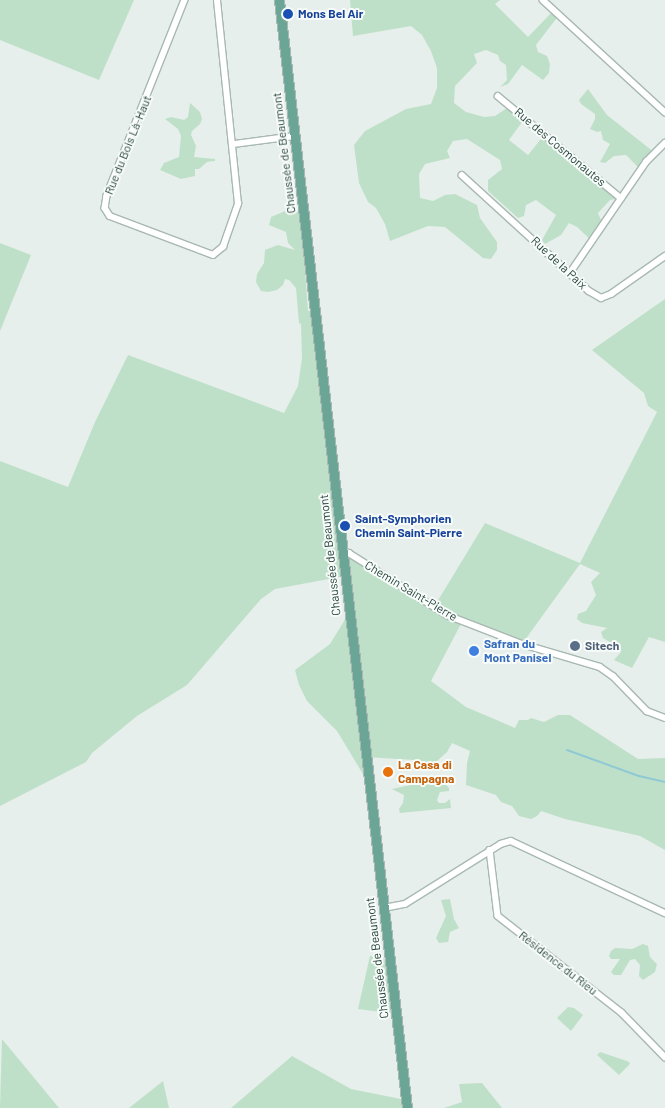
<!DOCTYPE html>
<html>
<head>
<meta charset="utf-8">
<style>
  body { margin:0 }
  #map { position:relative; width:665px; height:1108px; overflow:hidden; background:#e6efeb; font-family:Barlow,sans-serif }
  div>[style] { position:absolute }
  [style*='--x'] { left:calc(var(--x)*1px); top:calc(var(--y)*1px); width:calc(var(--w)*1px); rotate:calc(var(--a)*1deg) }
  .green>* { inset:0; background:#bfe0c8 }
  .stream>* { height:2px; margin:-1px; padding:0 1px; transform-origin:1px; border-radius:1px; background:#8ec9d4 }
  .roads { filter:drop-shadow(1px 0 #a8b8b2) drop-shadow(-1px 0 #a8b8b2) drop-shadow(0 1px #a8b8b2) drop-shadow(0 -1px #a8b8b2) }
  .minor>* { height:5.5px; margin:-2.75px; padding:0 2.75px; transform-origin:2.75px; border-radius:2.75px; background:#fff }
  .primary>* { height:9px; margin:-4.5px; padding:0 4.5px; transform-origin:4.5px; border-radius:4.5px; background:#6aa596 }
  .dots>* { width:14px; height:14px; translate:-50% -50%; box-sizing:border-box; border:2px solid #f7fbf9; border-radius:50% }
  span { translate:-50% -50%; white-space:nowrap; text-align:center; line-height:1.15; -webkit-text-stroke:4px #f7fbf9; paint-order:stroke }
  .transit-label { font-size:12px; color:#164399; font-weight:700 }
  .left { translate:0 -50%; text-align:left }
  .street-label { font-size:12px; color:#24423a }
  .shop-label { font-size:12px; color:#366cbe; font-weight:700 }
  .service-label { font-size:12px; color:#4e5e75; font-weight:700 }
  .food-label { font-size:12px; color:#c56008; font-weight:700 }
</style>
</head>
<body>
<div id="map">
  <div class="green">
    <div style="clip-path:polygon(0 0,134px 0,99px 80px,0 40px)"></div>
    <div style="clip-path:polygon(350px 0,500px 0,495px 4px,528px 37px,554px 10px,559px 15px,536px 45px,538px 52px,547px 56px,550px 64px,549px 73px,543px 80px,522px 65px,508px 84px,500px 87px,507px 80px,506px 65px,500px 61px,498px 55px,486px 50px,474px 54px,477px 63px,455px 86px,454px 103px,466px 112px,484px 117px,495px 116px,510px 106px,525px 118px,509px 140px,528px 155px,545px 134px,621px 198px,610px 200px,598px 213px,603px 225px,592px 241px,577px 227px,569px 223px,561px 235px,545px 244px,542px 240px,556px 215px,536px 200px,526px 205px,524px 216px,518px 218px,488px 191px,488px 180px,502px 169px,500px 160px,467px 139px,453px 141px,447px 151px,450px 158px,425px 164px,419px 174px,420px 198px,433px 201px,445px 195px,455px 194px,477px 205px,480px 218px,497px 242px,497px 250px,491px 259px,483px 258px,445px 227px,428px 226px,390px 241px,385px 224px,376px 208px,368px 202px,359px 183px,354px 145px,365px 131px,406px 109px,431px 104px,437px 88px,437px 68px,431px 51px,422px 35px,411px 26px,353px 36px)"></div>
    <div style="clip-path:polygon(588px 89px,607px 115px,655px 153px,641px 170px,626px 155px,614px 156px,605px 163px,600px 162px,610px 144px,603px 140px,601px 131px,597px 132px,590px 129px,595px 119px,595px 114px,581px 104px,579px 100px)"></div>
    <div style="clip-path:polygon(190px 103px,200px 112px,202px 119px,200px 124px,192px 131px,191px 135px,196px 146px,194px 157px,215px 159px,215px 161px,207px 162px,199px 169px,195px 169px,195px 176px,181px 179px,160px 170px,164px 163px,179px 157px,181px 136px,178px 129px,165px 119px,171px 117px,184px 120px,188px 117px)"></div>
    <div style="clip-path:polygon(290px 209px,301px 213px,308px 311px,315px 310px,342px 552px,434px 607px,485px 523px,580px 563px,657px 412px,648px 406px,644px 393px,592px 350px,665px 299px,665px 642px,649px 637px,632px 668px,614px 660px,621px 652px,620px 648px,603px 638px,601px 632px,607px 628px,582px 623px,577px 619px,578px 614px,586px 611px,596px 595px,591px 582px,600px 573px,580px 564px,522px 644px,462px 622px,431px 681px,466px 707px,515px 728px,519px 720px,528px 720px,531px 718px,544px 722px,558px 715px,570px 715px,638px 759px,665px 758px,665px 850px,640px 836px,565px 819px,541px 811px,537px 816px,531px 819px,519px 816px,512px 806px,501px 802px,496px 795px,466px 785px,467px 763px,470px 751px,452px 743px,447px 752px,435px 763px,420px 766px,414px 760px,366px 757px,369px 784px,337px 731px,307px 701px,299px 685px,295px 670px,330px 644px,349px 613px,345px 576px,275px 589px,261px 599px,187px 685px,137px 716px,92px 753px,86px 762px,0 806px,0 461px,68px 487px,95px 422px,128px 355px,284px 413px,298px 386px,302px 358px,301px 324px,299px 323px,296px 288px,289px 280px,285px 279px,283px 285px,277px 290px,268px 292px,261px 291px,256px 282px,257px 274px,264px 263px,265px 250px,278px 245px,295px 250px,288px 243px,286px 232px,269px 225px,271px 217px)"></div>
    <div style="clip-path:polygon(0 243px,31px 255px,0 331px)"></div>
    <div style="clip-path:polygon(433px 776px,441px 779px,449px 788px,449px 791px,440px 792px,437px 800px,439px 803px,445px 803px,450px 799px,451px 808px,400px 813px,399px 809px,403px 803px,404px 795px,392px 789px,425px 782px)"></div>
    <div style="clip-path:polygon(450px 899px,454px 919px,459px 928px,450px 932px,448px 942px,439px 943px,436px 938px,446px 916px,441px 900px)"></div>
    <div style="clip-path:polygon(643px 944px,648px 946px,650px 957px,657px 964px,655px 972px,643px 980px,639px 976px,640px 965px,635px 959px,630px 960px,621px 975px,614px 975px,611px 972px,620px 959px,611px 959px,609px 956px,611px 951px,615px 948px,632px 949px)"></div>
    <div style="clip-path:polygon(370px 956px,389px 960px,396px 1014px,358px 1009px)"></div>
    <div style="clip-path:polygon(568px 1007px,574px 1008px,583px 1015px,571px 1031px,557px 1018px)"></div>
    <div style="clip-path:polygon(2px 1039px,59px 1108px,0 1108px)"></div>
    <div style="clip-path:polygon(600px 1052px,627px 1061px,630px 1063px,629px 1065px,619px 1075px,597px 1055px)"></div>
    <div style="clip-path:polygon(292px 1056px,351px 1089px,406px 1100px,407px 1108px,231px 1108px)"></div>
    <div style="clip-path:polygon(163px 1081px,169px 1108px,129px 1108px)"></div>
    <div style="clip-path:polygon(482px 1083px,502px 1108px,444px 1108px,462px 1102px,459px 1084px)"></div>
  </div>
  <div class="stream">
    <div style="--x:567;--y:750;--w:77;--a:19.9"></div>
    <div style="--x:639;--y:776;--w:27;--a:13"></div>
  </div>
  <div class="roads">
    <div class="minor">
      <div style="--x:185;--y:0;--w:211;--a:111.7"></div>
      <div style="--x:107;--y:196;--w:12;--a:99"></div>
      <div style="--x:105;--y:208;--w:9;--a:58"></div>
      <div style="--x:110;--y:216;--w:110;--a:20.7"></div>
      <div style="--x:213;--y:255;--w:13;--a:-39"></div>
      <div style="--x:223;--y:247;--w:46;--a:-70.8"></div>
      <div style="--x:238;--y:204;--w:205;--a:-95.9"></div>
      <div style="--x:543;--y:0;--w:166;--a:42.6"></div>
      <div style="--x:498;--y:96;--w:160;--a:39.7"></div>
      <div style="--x:234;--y:144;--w:62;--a:-7.5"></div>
      <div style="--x:462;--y:175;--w:172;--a:42.4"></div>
      <div style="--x:589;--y:291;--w:14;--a:30"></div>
      <div style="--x:601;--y:298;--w:11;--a:-22"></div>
      <div style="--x:611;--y:294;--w:66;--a:-35.1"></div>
      <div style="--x:570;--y:273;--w:135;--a:-55.6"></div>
      <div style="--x:646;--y:162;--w:27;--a:-45"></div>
      <div style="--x:342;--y:552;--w:7;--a:8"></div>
      <div style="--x:349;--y:553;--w:116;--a:32.3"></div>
      <div style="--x:447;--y:615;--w:80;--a:21.1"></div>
      <div style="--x:522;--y:644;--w:81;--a:16.4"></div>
      <div style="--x:600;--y:667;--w:16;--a:35"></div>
      <div style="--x:613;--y:676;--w:49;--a:45.8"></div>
      <div style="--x:647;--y:711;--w:19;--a:21"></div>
      <div style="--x:490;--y:850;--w:66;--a:83.1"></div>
      <div style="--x:498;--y:916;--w:157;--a:38"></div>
      <div style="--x:622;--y:1013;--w:62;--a:45.7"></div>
      <div style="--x:384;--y:908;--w:21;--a:-11"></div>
      <div style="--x:405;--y:904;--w:113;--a:-32"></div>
      <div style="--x:501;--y:844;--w:10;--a:-17"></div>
      <div style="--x:511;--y:841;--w:170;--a:25.1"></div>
    </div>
    <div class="primary">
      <div style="--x:279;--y:0;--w:1115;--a:83.41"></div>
    </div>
  </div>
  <div class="dots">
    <div style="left:288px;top:14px;background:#1a4fb4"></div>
    <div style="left:345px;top:526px;background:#1a4fb4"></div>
    <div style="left:575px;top:646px;background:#5c6f8a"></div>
    <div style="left:474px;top:651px;background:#3f7fe0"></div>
    <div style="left:388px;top:772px;background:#e8710a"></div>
  </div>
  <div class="transit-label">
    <span class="left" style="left:298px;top:14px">Mons Bel Air</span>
    <span class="left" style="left:355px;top:526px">Saint-Symphorien<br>Chemin Saint-Pierre</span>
  </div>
  <div class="street-label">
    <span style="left:128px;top:145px;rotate:-68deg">Rue du Bois Là-Haut</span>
    <span style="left:560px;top:147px;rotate:40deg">Rue des Cosmonautes</span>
    <span style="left:284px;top:153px;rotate:-97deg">Chaussée de Beaumont</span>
    <span style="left:559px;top:263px;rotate:43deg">Rue de la Paix</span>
    <span style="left:330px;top:555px;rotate:-96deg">Chaussée de Beaumont</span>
    <span style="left:411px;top:591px;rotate:31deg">Chemin Saint-Pierre</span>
    <span style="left:377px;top:958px;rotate:-97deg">Chaussée de Beaumont</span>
    <span style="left:558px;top:963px;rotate:38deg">Résidence du Rieu</span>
  </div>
  <div class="shop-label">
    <span class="left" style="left:484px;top:651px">Safran du<br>Mont Panisel</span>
  </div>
  <div class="service-label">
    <span class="left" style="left:585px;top:646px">Sitech</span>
  </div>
  <div class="food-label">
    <span class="left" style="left:398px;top:772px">La Casa di<br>Campagna</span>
  </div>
</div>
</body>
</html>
